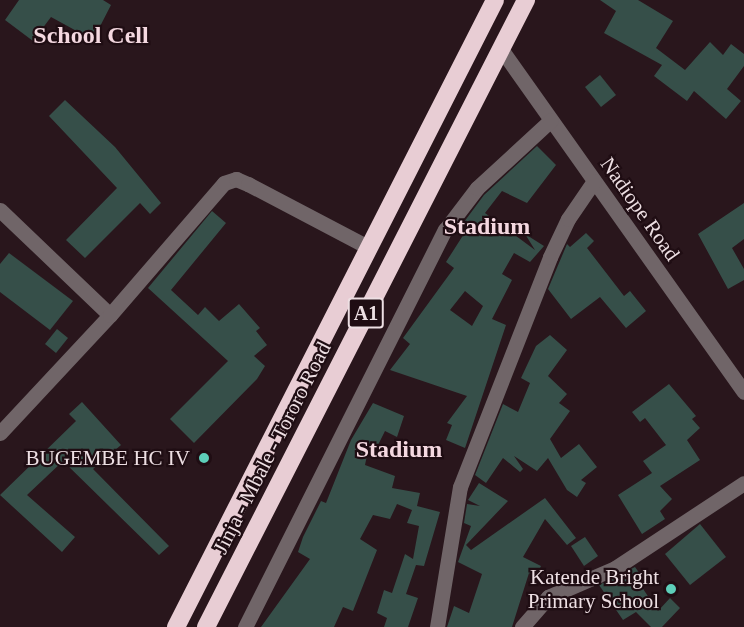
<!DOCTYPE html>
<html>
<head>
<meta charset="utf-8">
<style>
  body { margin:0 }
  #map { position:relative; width:744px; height:627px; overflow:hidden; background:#29161c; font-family:"Times New Roman",serif }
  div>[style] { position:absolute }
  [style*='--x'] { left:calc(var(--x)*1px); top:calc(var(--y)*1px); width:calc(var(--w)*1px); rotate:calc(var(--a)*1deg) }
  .building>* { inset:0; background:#364f49 }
  .minor>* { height:15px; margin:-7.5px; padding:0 7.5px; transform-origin:7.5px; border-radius:7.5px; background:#706568 }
  .highway>* { height:18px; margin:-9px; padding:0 9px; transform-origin:9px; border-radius:9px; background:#e8cdd4 }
  .dots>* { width:16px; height:16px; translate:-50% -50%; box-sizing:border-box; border:3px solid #1f0d13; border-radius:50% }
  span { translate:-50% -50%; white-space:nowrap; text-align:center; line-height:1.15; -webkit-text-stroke:4.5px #1f0d13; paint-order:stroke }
  .shield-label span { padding:2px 4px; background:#1f0d13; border:2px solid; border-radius:4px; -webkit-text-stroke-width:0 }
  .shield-label { font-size:20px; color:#eddfe3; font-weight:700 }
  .street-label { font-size:21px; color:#eddfe3 }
  .poi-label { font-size:21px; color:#eddfe3 }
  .right { translate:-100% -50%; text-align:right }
  .quarter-label { font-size:24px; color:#f4d8e0; font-weight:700 }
</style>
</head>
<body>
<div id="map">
  <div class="building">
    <div style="clip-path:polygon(19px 0,103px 0,111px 5px,93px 40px,51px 17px,33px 41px,5px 20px)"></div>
    <div style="clip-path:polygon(600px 0,638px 0,673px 21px,656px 48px,685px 70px,710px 42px,723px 55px,731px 44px,744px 54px,744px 66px,727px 89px,741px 101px,726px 119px,694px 91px,687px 101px,654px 76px,662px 65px,604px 33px,616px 11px)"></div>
    <div style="clip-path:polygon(600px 75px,616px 95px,601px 107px,585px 87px)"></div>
    <div style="clip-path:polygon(65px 100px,115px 147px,161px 203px,150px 214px,140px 203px,85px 258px,66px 240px,117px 188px,49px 116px)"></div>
    <div style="clip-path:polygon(evenodd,537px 146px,556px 165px,527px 203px,502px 191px,485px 213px,535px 250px,525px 234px,544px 246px,530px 262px,514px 253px,502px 274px,512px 280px,492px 319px,506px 325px,465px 448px,446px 440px,452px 425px,447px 423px,467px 396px,390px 370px,410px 344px,403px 338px,454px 268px,446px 262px,469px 226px,464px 222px,484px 195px,537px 146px,465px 291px,483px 306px,472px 326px,450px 310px,465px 291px)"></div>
    <div style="clip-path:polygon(744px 203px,744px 239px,732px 248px,744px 269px,744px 280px,728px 289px,698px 234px)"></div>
    <div style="clip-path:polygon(212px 211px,226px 223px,171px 290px,198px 315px,205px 307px,219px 321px,239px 304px,260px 328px,256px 331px,267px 345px,254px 356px,265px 366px,257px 379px,194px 443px,170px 419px,228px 361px,148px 288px)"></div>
    <div style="clip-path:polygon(586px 233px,594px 241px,587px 248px,624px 296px,630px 291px,646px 311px,626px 328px,600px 297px,571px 319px,548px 289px,567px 244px,570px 247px)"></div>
    <div style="clip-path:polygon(9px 253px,73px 301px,50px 330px,0 292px,0 264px)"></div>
    <div style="clip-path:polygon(57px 329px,68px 338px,56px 353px,45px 344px)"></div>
    <div style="clip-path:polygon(550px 335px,567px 350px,548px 376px,567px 394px,559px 403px,570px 411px,550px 439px,561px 458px,579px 444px,597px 467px,581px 480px,586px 483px,577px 497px,567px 490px,548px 458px,537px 471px,514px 456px,523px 469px,520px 472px,503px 458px,486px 483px,475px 475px,503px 404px,518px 412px,530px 383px,521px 378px,536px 346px)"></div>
    <div style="clip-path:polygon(669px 384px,696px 416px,692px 419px,700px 428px,687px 440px,700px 460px,660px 486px,672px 499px,660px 511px,665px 519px,642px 534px,618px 495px,652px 473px,643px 461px,666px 445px,645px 418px,640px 422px,632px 412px)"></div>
    <div style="clip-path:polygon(82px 402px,121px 445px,93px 469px,169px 546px,159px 555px,63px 461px,27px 495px,75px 537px,62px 552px,0 495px,76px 421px,69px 414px)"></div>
    <div style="clip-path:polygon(373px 403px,404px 416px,397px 437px,385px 431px,378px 445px,370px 441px,365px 465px,395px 476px,392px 488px,420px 493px,417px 506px,440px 512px,424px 566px,416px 565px,406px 594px,418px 598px,408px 627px,384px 627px,387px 618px,377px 613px,384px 590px,392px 593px,405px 554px,413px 559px,419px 526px,407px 523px,412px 510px,397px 504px,390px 519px,373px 515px,360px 539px,377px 550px,353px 611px,343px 607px,334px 627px,261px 627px,310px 559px,298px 552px,303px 537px,321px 501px,326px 503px,351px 440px)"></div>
    <div style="clip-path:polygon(479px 483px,508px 501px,466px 545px,471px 550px,545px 498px,576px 538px,567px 545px,545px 519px,523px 557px,541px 566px,536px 577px,529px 573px,512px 627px,447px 627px,454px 606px,469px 613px,482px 574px,458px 562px,471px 526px,464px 523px,467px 504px,480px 506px,468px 500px)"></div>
    <div style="clip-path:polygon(700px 524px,726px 557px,690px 585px,665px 554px)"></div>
    <div style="clip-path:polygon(585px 537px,598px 556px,584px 566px,571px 546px)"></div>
    <div style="clip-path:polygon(635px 567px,640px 574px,635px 577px,658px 611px,670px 598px,680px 608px,662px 627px,651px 627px,636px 612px,623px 620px,599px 585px)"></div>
  </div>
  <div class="minor">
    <div style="--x:501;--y:49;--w:420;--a:54.7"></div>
    <div style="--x:0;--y:210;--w:152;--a:43.7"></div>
    <div style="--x:0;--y:433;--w:161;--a:-47"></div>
    <div style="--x:110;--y:315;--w:174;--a:-49.2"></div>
    <div style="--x:224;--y:183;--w:13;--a:-18"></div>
    <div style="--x:236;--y:179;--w:13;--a:23"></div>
    <div style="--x:248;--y:184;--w:133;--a:27.7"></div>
    <div style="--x:245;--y:627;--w:445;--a:-63.3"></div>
    <div style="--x:445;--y:230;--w:53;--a:-52.7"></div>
    <div style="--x:477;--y:188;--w:100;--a:-42.6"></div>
    <div style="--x:437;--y:627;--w:142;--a:-80.7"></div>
    <div style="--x:460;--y:487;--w:247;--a:-68.6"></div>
    <div style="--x:550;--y:257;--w:42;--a:-64.7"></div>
    <div style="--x:568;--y:219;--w:46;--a:-55.6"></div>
    <div style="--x:522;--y:627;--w:40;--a:-49"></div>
    <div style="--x:548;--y:597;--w:73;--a:-23.4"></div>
    <div style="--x:615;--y:568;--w:154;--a:-33.4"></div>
  </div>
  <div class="highway">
    <div style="--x:176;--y:627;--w:703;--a:-63.03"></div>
    <div style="--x:206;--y:627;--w:704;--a:-62.96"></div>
  </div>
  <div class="dots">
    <div style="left:204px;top:458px;background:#5dceb9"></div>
    <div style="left:671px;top:589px;background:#5dceb9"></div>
  </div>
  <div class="shield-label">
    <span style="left:366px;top:313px">A1</span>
  </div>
  <div class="street-label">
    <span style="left:640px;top:209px;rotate:55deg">Nadiope Road</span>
    <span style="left:272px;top:448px;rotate:-63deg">Jinja - Mbale - Tororo Road</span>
  </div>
  <div class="poi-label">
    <span class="right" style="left:190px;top:458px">BUGEMBE HC IV</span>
    <span class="right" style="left:659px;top:589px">Katende Bright<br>Primary School</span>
  </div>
  <div class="quarter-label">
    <span style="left:91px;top:36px">School Cell</span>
    <span style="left:487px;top:227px">Stadium</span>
    <span style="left:399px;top:450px">Stadium</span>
  </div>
</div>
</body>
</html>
